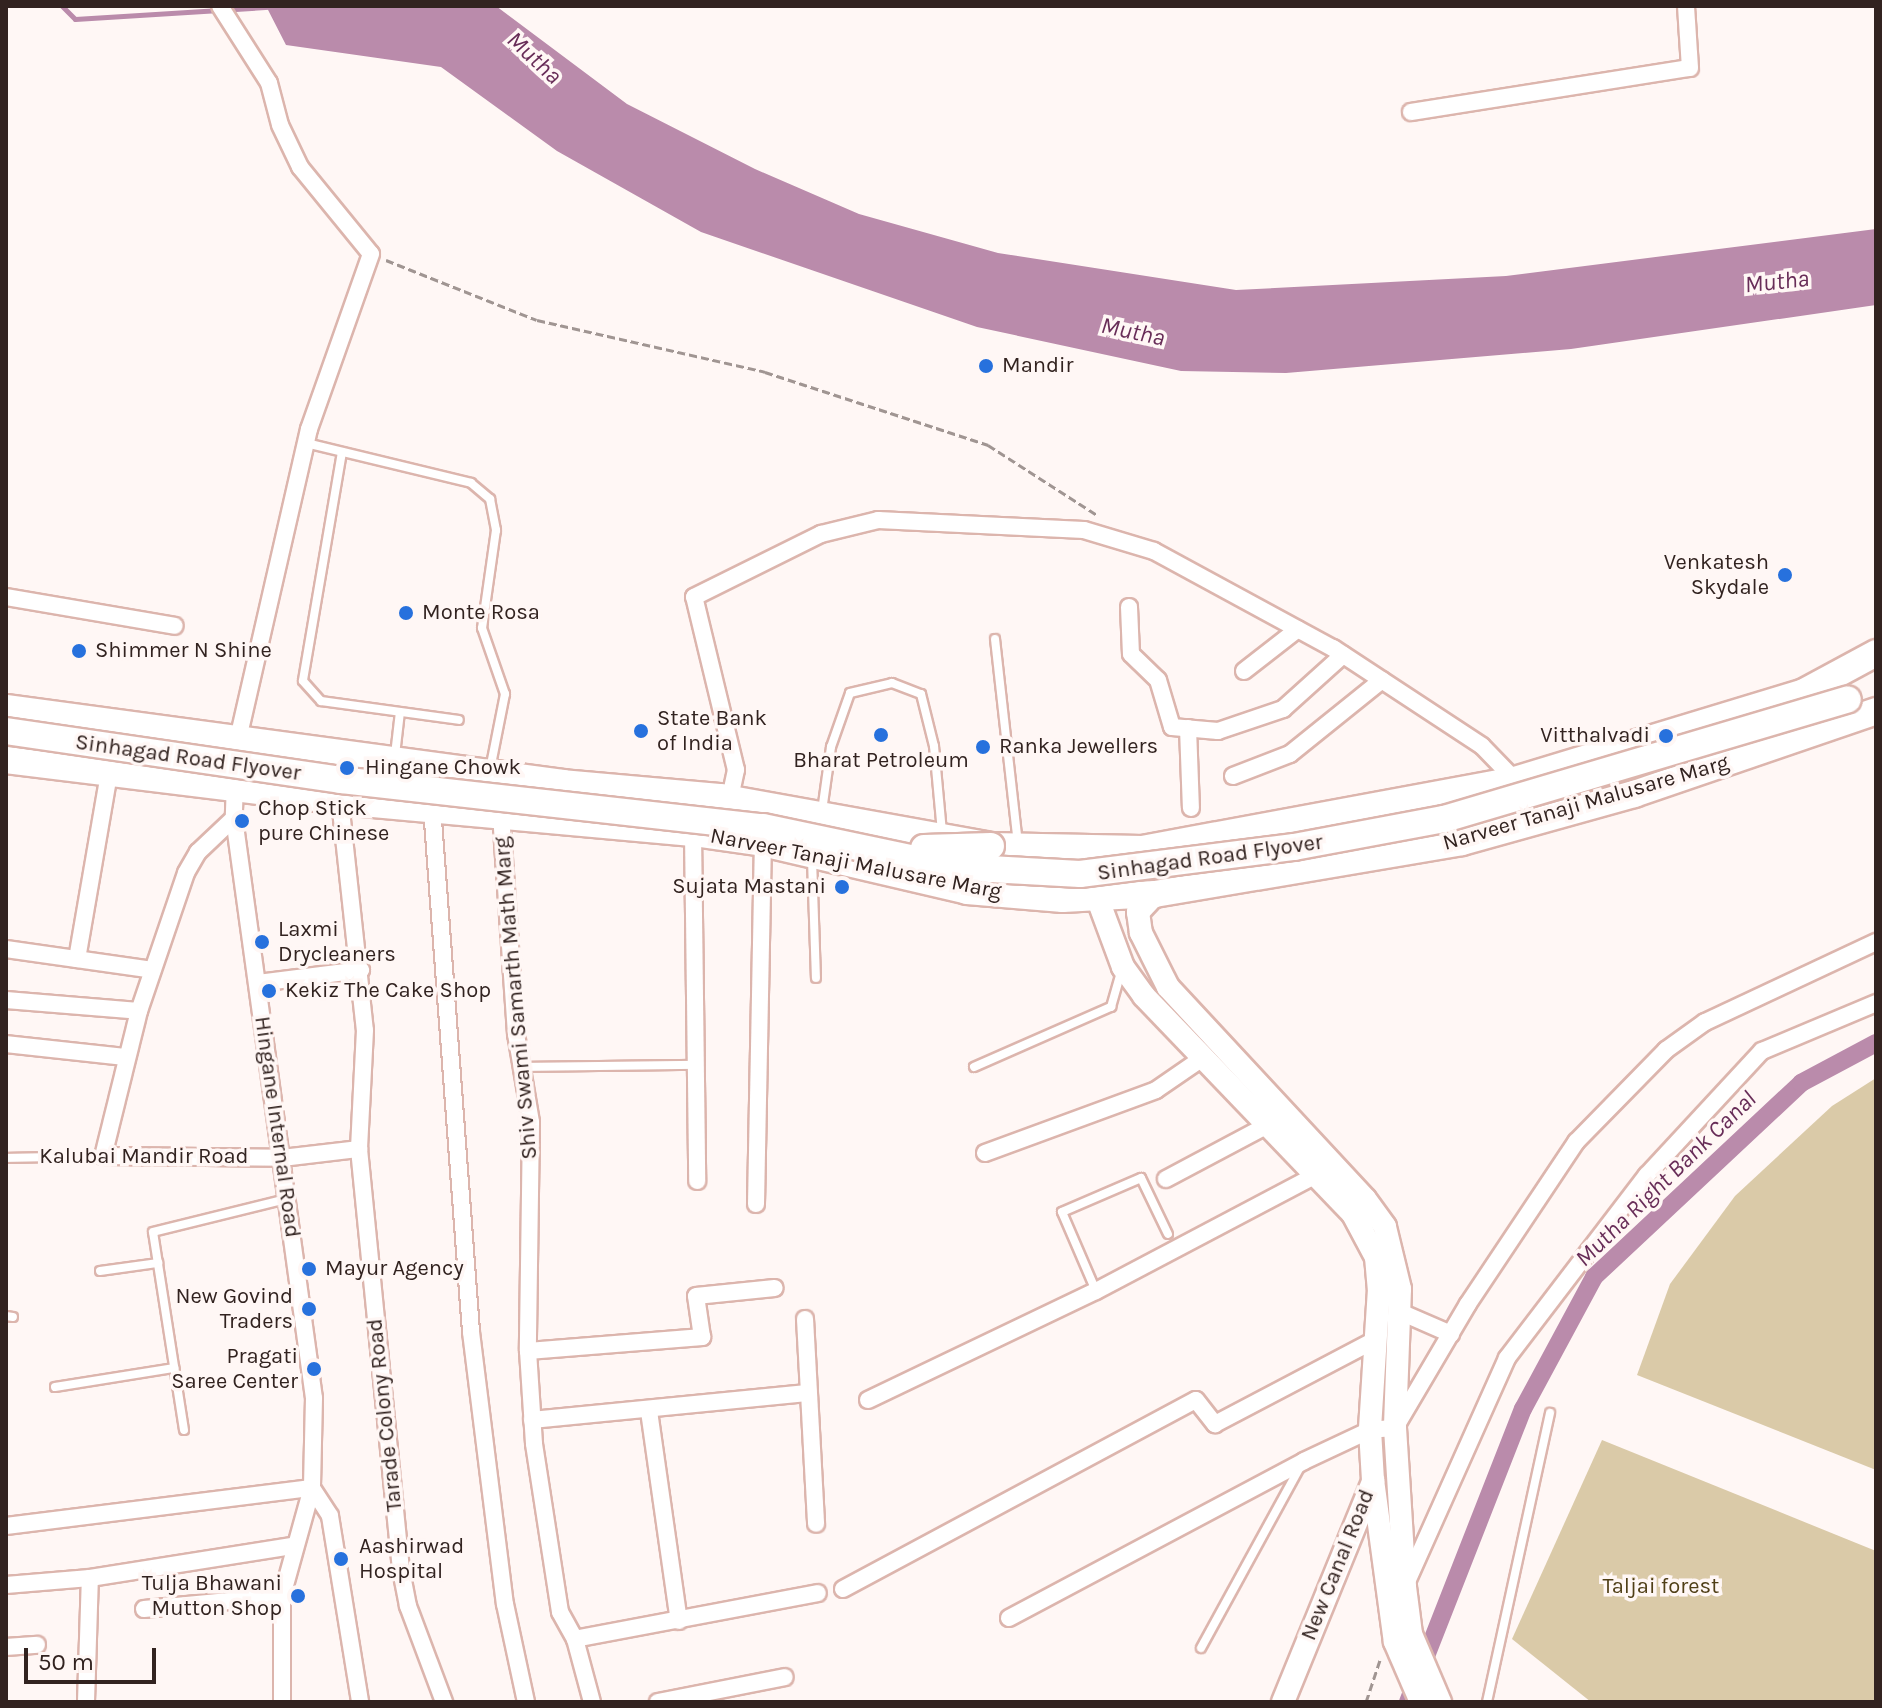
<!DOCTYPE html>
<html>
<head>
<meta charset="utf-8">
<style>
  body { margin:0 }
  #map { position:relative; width:1882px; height:1708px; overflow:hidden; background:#fff7f5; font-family:Karla,sans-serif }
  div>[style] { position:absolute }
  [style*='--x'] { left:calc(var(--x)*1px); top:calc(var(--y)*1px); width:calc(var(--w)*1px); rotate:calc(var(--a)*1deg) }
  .green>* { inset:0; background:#dacaa8 }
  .water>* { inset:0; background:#ba8bab }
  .stream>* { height:5px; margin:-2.5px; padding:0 2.5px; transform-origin:2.5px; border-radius:2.5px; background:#ba8bab }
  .canal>* { height:18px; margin:-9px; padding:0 9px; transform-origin:9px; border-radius:9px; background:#ba8bab }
  .path>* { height:3px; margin-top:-1.5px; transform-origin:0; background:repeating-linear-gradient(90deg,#a09592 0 8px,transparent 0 12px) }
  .roads { filter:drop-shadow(2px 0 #dcb5ad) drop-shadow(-2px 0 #dcb5ad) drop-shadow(0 2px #dcb5ad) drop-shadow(0 -2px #dcb5ad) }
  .service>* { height:8px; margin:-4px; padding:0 4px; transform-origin:4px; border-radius:4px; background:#fff }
  .minor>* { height:16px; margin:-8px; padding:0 8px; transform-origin:8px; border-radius:8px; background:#fff }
  .tertiary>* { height:22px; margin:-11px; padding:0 11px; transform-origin:11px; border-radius:11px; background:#fff }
  .primary>* { height:26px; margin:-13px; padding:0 13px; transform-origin:13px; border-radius:13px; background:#fff }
  .bridges { filter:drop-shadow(2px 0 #dcb5ad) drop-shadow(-2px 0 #dcb5ad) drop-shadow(0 2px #dcb5ad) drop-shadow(0 -2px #dcb5ad) }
  .primary-bridge>* { height:26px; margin:-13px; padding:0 13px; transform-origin:13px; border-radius:13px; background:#fff }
  .dots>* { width:22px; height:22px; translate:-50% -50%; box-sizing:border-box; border:4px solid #fff7f5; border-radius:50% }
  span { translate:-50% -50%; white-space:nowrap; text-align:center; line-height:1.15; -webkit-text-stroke:7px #fff7f5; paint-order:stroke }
  .poi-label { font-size:22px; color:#322320 }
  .left { translate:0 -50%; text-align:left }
  .right { translate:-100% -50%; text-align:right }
  .street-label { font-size:22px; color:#322320 }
  .park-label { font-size:22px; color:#503f17 }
  .water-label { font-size:24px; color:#682d58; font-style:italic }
  .frame { position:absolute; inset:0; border:8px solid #322320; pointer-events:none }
  .scale { position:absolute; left:24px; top:1648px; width:132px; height:36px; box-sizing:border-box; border:4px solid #322320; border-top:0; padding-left:10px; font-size:24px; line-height:28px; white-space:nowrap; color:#322320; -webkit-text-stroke:6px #fff7f5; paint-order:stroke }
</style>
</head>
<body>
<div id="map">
  <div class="green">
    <div style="clip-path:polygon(1876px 1078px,1876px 1470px,1637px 1375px,1670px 1284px,1735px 1196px,1832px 1106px)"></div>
    <div style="clip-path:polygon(1602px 1440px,1876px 1551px,1876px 1702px,1591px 1702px,1512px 1639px)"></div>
  </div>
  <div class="water">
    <div style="clip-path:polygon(266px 6px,496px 6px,627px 104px,755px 169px,859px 214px,998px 253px,1236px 290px,1506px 276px,1876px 229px,1876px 305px,1571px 349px,1286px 373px,1181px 371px,977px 327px,701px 232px,557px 151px,441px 67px,286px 45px)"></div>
  </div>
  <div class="stream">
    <div style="--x:62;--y:6;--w:18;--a:45"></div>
    <div style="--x:75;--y:19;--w:206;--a:-3.6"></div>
  </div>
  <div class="canal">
    <div style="--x:1408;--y:1702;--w:315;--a:-68.6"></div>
    <div style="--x:1523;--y:1409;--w:150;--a:-61.7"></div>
    <div style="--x:1594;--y:1277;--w:284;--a:-43.1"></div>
    <div style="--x:1801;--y:1083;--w:85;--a:-28.1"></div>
  </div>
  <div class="path">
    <div style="--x:386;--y:260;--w:162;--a:21.7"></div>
    <div style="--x:537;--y:320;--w:234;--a:12.8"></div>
    <div style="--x:765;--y:372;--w:235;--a:18.1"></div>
    <div style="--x:988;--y:445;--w:130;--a:32.7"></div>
    <div style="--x:1366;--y:1702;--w:44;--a:-71.6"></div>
  </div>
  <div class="roads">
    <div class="service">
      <div style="--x:306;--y:443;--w:170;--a:13.6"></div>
      <div style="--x:471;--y:483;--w:25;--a:40"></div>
      <div style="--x:490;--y:499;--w:32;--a:79"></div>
      <div style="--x:496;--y:530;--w:99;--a:98.1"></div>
      <div style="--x:482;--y:628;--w:70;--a:70.8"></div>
      <div style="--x:505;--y:694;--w:77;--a:101.2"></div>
      <div style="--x:342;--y:452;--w:232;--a:99.7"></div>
      <div style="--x:303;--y:681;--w:27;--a:48"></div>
      <div style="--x:321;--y:701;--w:139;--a:7.8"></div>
      <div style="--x:995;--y:639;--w:205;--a:83.6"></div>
      <div style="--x:395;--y:755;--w:43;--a:-83.4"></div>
      <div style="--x:822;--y:811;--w:65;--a:-82"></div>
      <div style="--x:831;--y:747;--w:57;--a:-70.6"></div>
      <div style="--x:850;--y:693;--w:43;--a:-13.4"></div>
      <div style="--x:892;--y:683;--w:31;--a:21"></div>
      <div style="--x:921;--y:694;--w:54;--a:76"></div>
      <div style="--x:934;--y:746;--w:87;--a:84.7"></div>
      <div style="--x:812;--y:859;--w:119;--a:88.1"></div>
      <div style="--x:522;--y:1067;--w:174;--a:-0.7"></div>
      <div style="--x:974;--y:1067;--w:150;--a:-23.7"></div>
      <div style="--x:1111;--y:1007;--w:36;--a:-74"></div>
      <div style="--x:6;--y:1158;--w:97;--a:-1.2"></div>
      <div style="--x:100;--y:1271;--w:59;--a:-7.9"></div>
      <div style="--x:1096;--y:1291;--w:86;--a:-113.3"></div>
      <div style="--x:1062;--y:1212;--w:86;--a:-23.3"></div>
      <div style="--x:1141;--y:1178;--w:62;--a:64.3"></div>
      <div style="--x:6;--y:1316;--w:7;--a:8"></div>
      <div style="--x:55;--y:1387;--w:121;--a:-9.1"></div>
      <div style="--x:184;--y:1430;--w:200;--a:-98.9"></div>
      <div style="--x:153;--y:1232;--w:137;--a:-13.9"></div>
      <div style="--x:1201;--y:1648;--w:209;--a:-61.3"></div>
      <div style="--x:1487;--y:1702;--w:296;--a:-77.7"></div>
    </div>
    <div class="minor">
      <div style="--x:220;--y:6;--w:91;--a:57.5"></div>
      <div style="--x:269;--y:83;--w:43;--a:75.3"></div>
      <div style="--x:280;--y:125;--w:47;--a:64.5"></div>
      <div style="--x:300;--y:167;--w:112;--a:50.8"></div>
      <div style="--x:371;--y:254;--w:186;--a:109.5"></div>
      <div style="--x:309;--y:429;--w:326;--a:102.9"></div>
      <div style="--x:1411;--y:112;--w:282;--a:-9"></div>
      <div style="--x:1690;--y:68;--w:62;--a:-93.7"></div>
      <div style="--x:6;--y:597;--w:171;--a:9.7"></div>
      <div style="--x:1129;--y:607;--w:47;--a:87.6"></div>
      <div style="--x:1131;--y:654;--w:37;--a:44"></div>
      <div style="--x:1158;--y:680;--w:49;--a:73.4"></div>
      <div style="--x:1172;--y:727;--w:46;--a:5"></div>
      <div style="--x:1218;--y:731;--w:69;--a:-18.7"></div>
      <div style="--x:1283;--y:709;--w:81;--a:-42"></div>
      <div style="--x:1244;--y:671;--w:68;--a:-37.9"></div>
      <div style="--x:1188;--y:728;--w:80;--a:87.9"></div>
      <div style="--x:1233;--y:776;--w:61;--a:-21.1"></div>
      <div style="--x:1290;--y:754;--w:118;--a:-38.8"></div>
      <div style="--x:235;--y:782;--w:36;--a:92"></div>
      <div style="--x:234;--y:818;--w:585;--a:82.15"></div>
      <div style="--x:314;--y:1398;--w:90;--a:91.3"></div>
      <div style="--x:312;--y:1488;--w:112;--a:105.5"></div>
      <div style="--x:282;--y:1596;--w:106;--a:90"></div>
      <div style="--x:730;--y:798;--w:29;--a:-78"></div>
      <div style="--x:736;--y:770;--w:178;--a:-103.6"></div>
      <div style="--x:694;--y:597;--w:142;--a:-26.4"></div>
      <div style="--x:821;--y:534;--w:59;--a:-13.8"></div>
      <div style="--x:878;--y:520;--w:206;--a:2.8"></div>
      <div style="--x:1084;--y:530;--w:73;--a:16.7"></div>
      <div style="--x:1154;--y:551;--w:204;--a:28.5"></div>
      <div style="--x:1333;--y:648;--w:178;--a:33.3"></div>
      <div style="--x:1482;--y:746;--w:47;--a:45.9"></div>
      <div style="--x:340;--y:801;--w:230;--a:83.8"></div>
      <div style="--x:365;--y:1030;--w:119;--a:92.9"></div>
      <div style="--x:432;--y:807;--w:526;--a:85.75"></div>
      <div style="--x:471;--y:1332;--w:274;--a:82.9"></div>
      <div style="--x:505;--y:1604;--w:100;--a:77.9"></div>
      <div style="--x:501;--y:814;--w:221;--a:86.1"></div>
      <div style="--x:516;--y:1034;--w:89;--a:80.3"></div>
      <div style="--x:531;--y:1122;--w:229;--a:90.8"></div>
      <div style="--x:528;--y:1351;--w:93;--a:86.3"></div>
      <div style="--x:534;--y:1444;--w:170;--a:81.2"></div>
      <div style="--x:560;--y:1612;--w:31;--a:61"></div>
      <div style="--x:575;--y:1639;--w:65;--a:74.9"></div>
      <div style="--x:234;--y:818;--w:50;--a:136.6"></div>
      <div style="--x:198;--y:852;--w:24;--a:120"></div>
      <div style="--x:186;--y:873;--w:146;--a:108.8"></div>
      <div style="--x:139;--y:1011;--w:149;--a:103.9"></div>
      <div style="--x:103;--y:1156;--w:179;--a:0.6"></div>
      <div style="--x:282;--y:1158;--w:78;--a:-6.7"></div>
      <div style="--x:359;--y:1149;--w:423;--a:84.3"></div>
      <div style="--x:401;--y:1570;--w:37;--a:79"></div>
      <div style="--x:408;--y:1606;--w:103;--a:69.4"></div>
      <div style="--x:693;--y:833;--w:348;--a:89.3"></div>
      <div style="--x:6;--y:949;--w:148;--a:8.1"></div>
      <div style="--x:77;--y:959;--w:188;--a:-80.2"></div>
      <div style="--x:258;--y:983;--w:104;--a:-7.2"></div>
      <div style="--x:6;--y:1000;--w:133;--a:4.7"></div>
      <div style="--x:6;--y:1044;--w:121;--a:6.2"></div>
      <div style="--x:985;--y:1153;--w:182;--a:-20.2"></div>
      <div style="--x:1156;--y:1090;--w:58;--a:-34.5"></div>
      <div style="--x:1166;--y:1179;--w:126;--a:-28"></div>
      <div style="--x:756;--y:1204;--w:361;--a:-88.9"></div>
      <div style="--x:1398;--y:1311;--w:58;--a:23.5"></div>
      <div style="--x:805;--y:1319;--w:205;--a:86.9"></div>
      <div style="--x:528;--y:1351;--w:175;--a:-4.6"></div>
      <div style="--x:702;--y:1337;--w:41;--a:-98.3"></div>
      <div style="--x:696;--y:1296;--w:79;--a:-5.8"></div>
      <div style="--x:868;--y:1400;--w:253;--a:-25.6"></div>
      <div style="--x:1096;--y:1291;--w:249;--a:-27.8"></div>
      <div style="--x:649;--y:1411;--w:212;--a:81.9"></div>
      <div style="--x:532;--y:1420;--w:276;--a:-5.6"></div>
      <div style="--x:6;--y:1526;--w:308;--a:-7.1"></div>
      <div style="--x:312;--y:1488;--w:33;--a:57"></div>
      <div style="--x:330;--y:1516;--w:188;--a:80.8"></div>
      <div style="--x:1406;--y:1584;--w:248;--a:-65.9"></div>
      <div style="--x:1507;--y:1358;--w:230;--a:-52.6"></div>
      <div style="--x:1647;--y:1175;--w:169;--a:-47.2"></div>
      <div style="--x:1762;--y:1051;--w:124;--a:-22.8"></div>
      <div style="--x:6;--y:1585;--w:84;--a:-4.8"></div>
      <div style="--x:90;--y:1578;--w:206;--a:-9"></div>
      <div style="--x:843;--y:1589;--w:400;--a:-28.2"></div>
      <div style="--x:1196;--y:1400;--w:31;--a:52"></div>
      <div style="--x:1215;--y:1424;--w:183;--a:-27.7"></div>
      <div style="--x:144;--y:1609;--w:139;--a:-5.4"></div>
      <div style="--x:1009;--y:1618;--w:334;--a:-28"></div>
      <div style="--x:1304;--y:1461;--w:73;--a:-25.2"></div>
      <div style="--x:1370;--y:1430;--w:25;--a:-5"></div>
      <div style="--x:1395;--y:1428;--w:144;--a:-59.5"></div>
      <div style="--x:1468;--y:1304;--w:195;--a:-56.3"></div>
      <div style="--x:1576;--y:1142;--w:129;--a:-45.6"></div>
      <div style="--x:1666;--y:1050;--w:48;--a:-35.7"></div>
      <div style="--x:1705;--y:1022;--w:189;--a:-25.1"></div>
      <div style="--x:575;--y:1639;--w:247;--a:-10.7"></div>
      <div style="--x:6;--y:1647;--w:31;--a:-4"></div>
      <div style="--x:86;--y:1702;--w:124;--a:-88.2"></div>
      <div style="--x:658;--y:1702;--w:129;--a:-11.1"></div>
    </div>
    <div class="tertiary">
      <div style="--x:1105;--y:882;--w:17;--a:118"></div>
      <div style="--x:1097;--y:897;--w:75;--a:69.6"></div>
      <div style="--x:1123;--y:967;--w:36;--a:54"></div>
      <div style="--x:1144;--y:996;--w:302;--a:46.2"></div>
      <div style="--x:1353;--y:1214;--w:49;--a:61.9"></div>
      <div style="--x:1376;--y:1257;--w:32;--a:85"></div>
      <div style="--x:1379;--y:1289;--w:141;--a:93.7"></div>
      <div style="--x:1370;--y:1430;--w:50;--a:86.6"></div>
      <div style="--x:1373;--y:1480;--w:163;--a:82.3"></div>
      <div style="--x:1395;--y:1642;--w:65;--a:66.6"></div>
      <div style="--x:1155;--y:894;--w:25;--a:133"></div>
      <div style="--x:1138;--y:912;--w:21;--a:82"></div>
      <div style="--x:1141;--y:933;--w:60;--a:63.4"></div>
      <div style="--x:1168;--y:987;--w:289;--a:47.1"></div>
      <div style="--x:1365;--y:1199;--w:34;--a:54"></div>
      <div style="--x:1385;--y:1227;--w:64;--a:76.4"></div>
      <div style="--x:1400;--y:1289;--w:139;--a:92.1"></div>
      <div style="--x:1395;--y:1428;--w:159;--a:86.4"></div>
      <div style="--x:1405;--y:1587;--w:47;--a:82.7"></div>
      <div style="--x:1411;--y:1634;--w:74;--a:66.9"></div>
      <div style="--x:1283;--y:1702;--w:239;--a:-67.8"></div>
    </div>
    <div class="primary">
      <div style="--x:6;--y:708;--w:562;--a:7.67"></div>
      <div style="--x:563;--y:783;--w:158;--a:5.1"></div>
      <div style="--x:720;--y:797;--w:275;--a:10.2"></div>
      <div style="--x:991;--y:846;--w:151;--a:1.1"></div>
      <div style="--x:1142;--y:849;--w:379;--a:-10.5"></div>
      <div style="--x:1515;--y:780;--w:302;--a:-16.9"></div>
      <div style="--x:1804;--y:692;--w:82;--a:-28.4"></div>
      <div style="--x:6;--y:760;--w:337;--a:7"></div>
      <div style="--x:340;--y:801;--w:354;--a:5.2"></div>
      <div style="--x:693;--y:833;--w:71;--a:8.1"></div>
      <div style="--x:763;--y:843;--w:210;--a:13.2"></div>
      <div style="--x:967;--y:891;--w:96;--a:4.8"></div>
      <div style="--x:1063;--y:899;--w:92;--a:-3.1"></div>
      <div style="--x:1155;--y:894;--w:311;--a:-9.6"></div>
      <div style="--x:1462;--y:842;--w:179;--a:-15.6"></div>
      <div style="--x:1634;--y:794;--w:256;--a:-18.9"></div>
    </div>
  </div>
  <div class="bridges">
    <div class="primary-bridge">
      <div style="--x:6;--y:731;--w:339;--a:8.3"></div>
      <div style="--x:341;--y:780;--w:425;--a:6.4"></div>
      <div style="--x:763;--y:827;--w:194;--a:11.9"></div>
      <div style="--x:953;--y:867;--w:127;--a:3.2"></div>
      <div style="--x:1080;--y:874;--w:216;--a:-7.2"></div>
      <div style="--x:1294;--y:847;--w:153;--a:-10.6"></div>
      <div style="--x:1444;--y:819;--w:421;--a:-16.5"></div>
      <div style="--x:924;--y:848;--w:67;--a:-1.7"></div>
    </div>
  </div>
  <div class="dots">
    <div style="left:986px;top:366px;background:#2771dd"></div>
    <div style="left:1785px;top:575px;background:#2771dd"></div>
    <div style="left:406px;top:613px;background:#2771dd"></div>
    <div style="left:79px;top:651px;background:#2771dd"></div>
    <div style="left:641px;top:731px;background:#2771dd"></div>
    <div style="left:881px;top:735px;background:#2771dd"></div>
    <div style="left:1666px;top:736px;background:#2771dd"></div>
    <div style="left:983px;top:747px;background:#2771dd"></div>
    <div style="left:347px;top:768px;background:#2771dd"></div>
    <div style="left:242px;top:821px;background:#2771dd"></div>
    <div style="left:842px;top:887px;background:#2771dd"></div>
    <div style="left:262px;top:942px;background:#2771dd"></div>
    <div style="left:269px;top:991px;background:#2771dd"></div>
    <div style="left:309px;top:1269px;background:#2771dd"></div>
    <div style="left:309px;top:1309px;background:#2771dd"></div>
    <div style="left:314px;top:1369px;background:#2771dd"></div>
    <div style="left:341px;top:1559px;background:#2771dd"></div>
    <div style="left:298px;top:1596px;background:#2771dd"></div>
  </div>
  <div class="poi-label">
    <span class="left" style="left:1002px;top:366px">Mandir</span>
    <span class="right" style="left:1769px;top:575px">Venkatesh<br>Skydale</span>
    <span class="left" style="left:422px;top:613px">Monte Rosa</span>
    <span class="left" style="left:95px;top:651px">Shimmer N Shine</span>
    <span class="left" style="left:657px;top:731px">State Bank<br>of India</span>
    <span class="right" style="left:1650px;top:736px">Vitthalvadi</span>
    <span class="left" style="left:999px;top:747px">Ranka Jewellers</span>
    <span style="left:881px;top:761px">Bharat Petroleum</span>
    <span class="left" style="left:365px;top:768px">Hingane Chowk</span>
    <span class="left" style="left:258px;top:821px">Chop Stick<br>pure Chinese</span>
    <span class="right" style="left:826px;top:887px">Sujata Mastani</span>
    <span class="left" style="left:278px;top:942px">Laxmi<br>Drycleaners</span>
    <span class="left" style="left:285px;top:991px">Kekiz The Cake Shop</span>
    <span class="left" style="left:325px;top:1269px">Mayur Agency</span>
    <span class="right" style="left:293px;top:1309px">New Govind<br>Traders</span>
    <span class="right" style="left:298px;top:1369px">Pragati<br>Saree Center</span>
    <span class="left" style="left:359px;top:1559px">Aashirwad<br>Hospital</span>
    <span class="right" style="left:282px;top:1596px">Tulja Bhawani<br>Mutton Shop</span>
  </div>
  <div class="street-label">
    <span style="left:188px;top:758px;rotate:8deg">Sinhagad Road Flyover</span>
    <span style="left:1586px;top:803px;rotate:-16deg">Narveer Tanaji Malusare Marg</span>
    <span style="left:1210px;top:858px;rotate:-8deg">Sinhagad Road Flyover</span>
    <span style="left:856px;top:864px;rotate:11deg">Narveer Tanaji Malusare Marg</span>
    <span style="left:516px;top:998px;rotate:-95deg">Shiv Swami Samarth Math Marg</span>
    <span style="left:277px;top:1127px;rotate:82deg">Hingane Internal Road</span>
    <span style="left:144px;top:1157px">Kalubai Mandir Road</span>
    <span style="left:385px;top:1415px;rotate:-96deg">Tarade Colony Road</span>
    <span style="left:1338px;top:1565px;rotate:-68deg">New Canal Road</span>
  </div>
  <div class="park-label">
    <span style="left:1661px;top:1587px">Taljai forest</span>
  </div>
  <div class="water-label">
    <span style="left:534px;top:58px;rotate:43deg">Mutha</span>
    <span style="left:1777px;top:282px;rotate:-6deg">Mutha</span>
    <span style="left:1133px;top:332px;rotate:12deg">Mutha</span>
    <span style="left:1666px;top:1179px;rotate:-44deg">Mutha Right Bank Canal</span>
  </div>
  <div class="frame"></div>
  <div class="scale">50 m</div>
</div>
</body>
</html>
